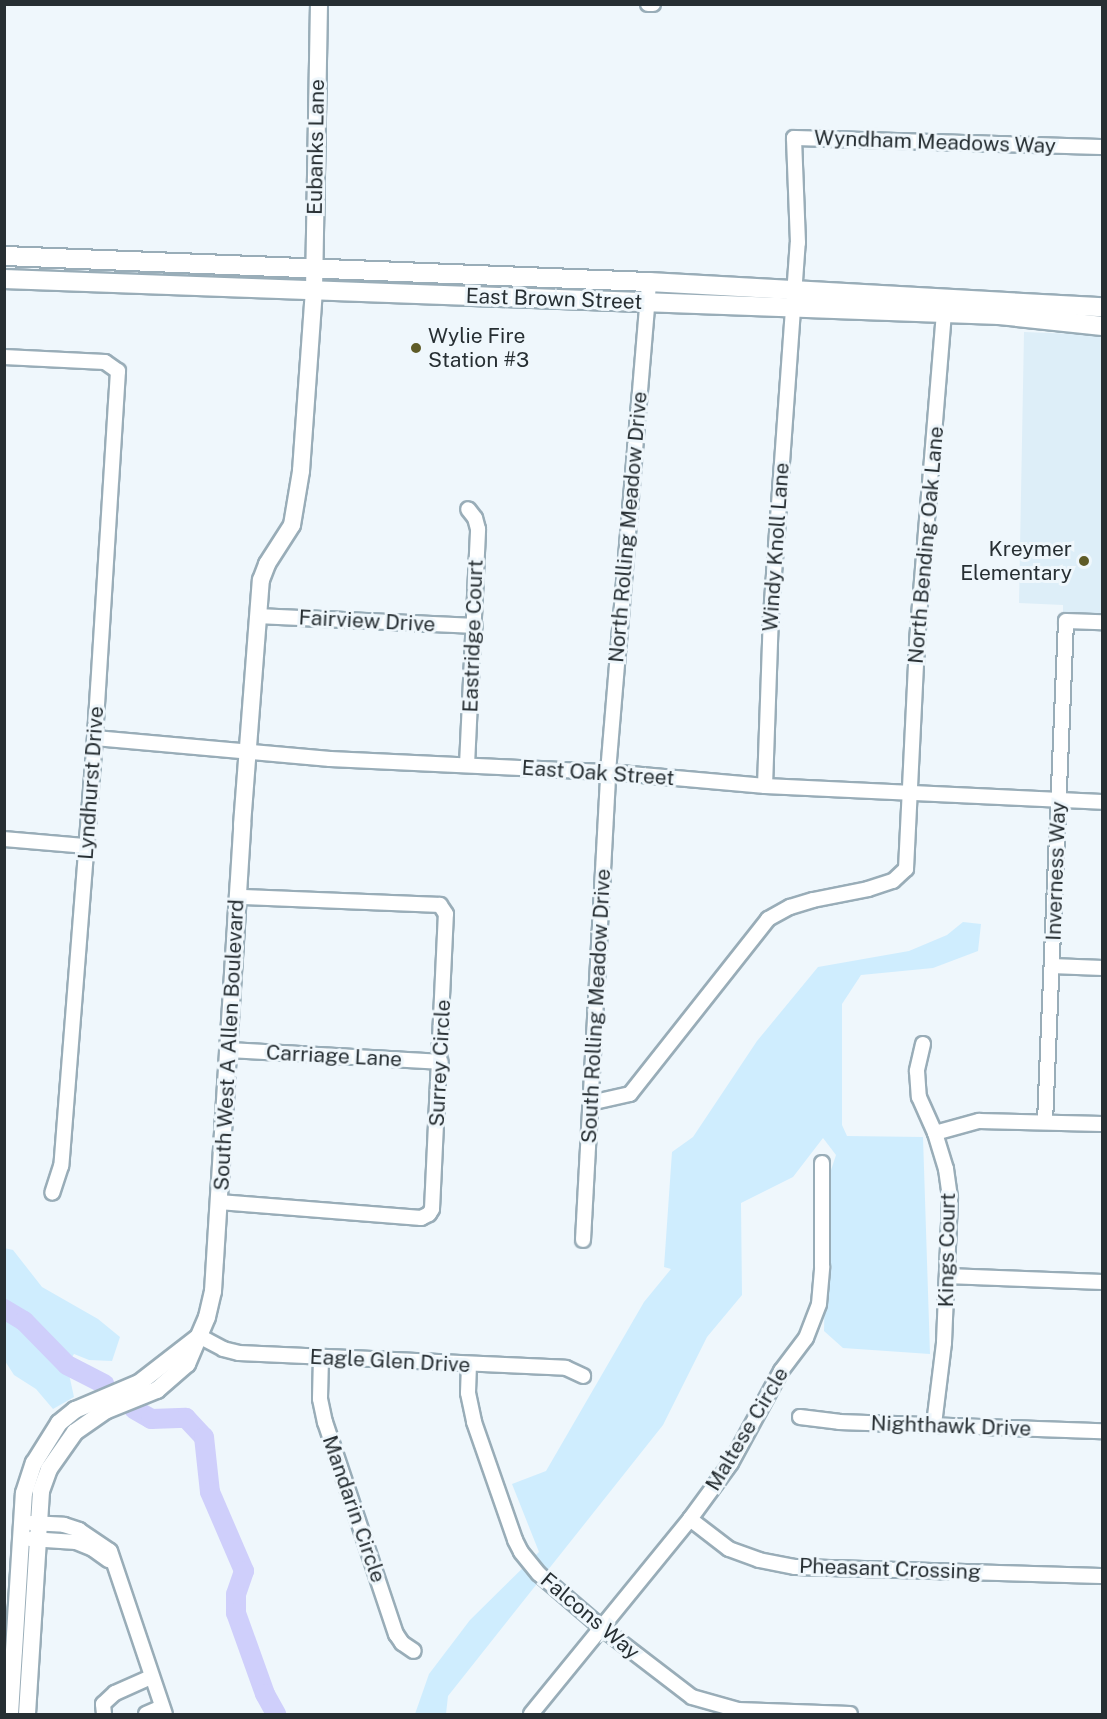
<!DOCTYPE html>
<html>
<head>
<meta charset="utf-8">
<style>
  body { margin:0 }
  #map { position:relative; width:1107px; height:1719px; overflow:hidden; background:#eff7fc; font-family:"Public Sans",sans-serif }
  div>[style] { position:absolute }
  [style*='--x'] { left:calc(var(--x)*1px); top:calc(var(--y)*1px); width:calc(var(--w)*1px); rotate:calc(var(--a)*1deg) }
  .built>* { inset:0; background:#ddeef8 }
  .green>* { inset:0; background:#cfedfe }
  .river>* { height:20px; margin:-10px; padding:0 10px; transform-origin:10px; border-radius:10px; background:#cfcffb }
  .roads { filter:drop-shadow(2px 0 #99adb8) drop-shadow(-2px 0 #99adb8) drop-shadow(0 2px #99adb8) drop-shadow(0 -2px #99adb8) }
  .minor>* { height:14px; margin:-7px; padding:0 7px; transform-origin:7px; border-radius:7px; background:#fff }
  .tertiary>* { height:16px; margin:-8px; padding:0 8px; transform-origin:8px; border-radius:8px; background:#fff }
  .secondary>* { height:18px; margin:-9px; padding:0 9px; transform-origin:9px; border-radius:9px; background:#fff }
  .dots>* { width:16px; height:16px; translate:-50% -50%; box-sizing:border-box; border:3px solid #eff7fc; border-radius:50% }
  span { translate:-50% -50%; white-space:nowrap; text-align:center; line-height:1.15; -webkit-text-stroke:6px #eff7fc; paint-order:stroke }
  .street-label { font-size:21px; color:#272f33 }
  .poi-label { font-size:21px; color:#272f33 }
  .left { translate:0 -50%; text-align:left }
  .right { translate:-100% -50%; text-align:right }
  .frame { position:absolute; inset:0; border:6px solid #272f33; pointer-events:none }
</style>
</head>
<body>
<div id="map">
  <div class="built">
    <div style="clip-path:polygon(1024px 332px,1102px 335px,1102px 619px,1063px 618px,1063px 605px,1019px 603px)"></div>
  </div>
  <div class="green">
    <div style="clip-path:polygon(963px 922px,981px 924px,978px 951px,933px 968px,861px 975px,842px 1004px,842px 1125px,847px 1136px,923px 1137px,930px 1354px,843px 1348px,824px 1331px,827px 1182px,836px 1155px,823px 1138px,793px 1177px,741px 1203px,742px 1295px,707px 1337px,663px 1425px,448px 1696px,446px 1714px,415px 1714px,429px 1674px,470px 1620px,539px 1552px,512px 1484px,546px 1471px,644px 1302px,671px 1269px,664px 1267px,672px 1152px,693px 1137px,757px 1041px,818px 967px,909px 951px,947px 935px)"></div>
    <div style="clip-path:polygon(4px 1248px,13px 1250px,42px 1287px,98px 1319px,120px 1337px,112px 1361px,89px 1360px,74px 1354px,67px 1365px,74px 1397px,53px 1409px,36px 1389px,14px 1375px,5px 1361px)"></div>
  </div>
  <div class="river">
    <div style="--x:4;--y:1309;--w:23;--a:31"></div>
    <div style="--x:24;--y:1321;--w:62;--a:45.7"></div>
    <div style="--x:67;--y:1365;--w:42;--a:27.2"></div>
    <div style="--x:134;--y:1409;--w:20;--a:30"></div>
    <div style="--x:151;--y:1419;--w:35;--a:-2"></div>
    <div style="--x:186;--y:1418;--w:26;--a:47"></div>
    <div style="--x:204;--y:1437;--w:55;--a:83.8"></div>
    <div style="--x:210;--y:1492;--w:86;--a:66.7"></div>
    <div style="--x:244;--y:1571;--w:24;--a:109"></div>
    <div style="--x:236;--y:1594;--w:19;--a:90"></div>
    <div style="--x:236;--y:1613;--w:86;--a:70.3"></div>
    <div style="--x:265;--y:1694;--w:23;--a:61"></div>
  </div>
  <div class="roads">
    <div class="minor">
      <div style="--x:648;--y:4;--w:5;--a:0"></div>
      <div style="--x:4;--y:357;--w:101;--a:2.8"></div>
      <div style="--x:105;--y:362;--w:16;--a:35"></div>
      <div style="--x:118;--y:371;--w:368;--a:93.6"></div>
      <div style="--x:95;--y:738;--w:429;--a:94.5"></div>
      <div style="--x:61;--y:1166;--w:28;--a:108"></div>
      <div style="--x:258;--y:616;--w:217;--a:2.6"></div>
      <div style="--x:95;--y:738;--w:236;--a:5.1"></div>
      <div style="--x:330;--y:759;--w:278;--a:2.7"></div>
      <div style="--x:608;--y:772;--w:158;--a:5.1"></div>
      <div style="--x:765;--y:786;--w:337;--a:2.7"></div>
      <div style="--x:467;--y:765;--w:236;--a:-87.3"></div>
      <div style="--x:478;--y:529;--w:11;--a:-105"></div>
      <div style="--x:475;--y:518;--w:11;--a:-128"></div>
      <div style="--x:765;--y:786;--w:170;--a:-88"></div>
      <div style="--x:771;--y:616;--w:374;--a:-85.9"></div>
      <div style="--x:798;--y:243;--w:105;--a:-92.2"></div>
      <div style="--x:794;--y:138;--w:308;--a:1.7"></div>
      <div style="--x:4;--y:839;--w:82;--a:4.9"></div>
      <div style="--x:1052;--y:966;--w:50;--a:2.3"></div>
      <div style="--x:923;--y:1044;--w:28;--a:103"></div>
      <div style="--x:917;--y:1071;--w:26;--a:86"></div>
      <div style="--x:919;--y:1097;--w:39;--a:66"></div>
      <div style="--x:935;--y:1133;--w:38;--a:73"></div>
      <div style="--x:946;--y:1169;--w:30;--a:82"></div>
      <div style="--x:950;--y:1199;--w:144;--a:92.4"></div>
      <div style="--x:944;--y:1343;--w:83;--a:97"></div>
      <div style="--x:227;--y:1050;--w:214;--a:3.2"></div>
      <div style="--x:590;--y:1103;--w:41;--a:-12.7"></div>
      <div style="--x:630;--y:1094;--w:223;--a:-51.7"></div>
      <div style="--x:768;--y:919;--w:25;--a:-29"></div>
      <div style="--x:790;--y:907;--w:24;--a:-17"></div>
      <div style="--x:813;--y:900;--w:56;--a:-11.3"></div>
      <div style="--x:868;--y:889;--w:26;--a:-18"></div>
      <div style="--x:893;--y:881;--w:18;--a:-43"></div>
      <div style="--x:906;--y:869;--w:228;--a:-87.2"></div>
      <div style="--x:917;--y:641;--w:338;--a:-85.3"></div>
      <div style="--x:1045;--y:1122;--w:501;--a:-87.6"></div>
      <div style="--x:1066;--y:621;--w:36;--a:2"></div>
      <div style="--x:935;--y:1133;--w:46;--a:-15.3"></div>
      <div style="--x:979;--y:1121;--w:123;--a:1.4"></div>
      <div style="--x:219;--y:1202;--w:203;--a:4.5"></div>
      <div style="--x:421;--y:1218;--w:9;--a:-27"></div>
      <div style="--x:429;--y:1214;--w:6;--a:-59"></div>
      <div style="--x:432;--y:1209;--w:295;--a:-87.3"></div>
      <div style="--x:446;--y:914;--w:11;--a:-124"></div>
      <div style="--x:440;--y:905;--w:202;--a:-177.7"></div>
      <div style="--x:583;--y:1240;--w:469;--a:-86.9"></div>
      <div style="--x:608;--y:772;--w:492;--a:-85.2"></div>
      <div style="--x:947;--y:1276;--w:155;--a:2.2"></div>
      <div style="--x:199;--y:1336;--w:27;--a:28"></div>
      <div style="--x:223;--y:1349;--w:16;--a:14"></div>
      <div style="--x:239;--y:1353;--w:327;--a:2.6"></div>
      <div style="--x:566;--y:1368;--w:19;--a:25"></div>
      <div style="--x:321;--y:1357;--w:42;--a:91.4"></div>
      <div style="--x:320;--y:1399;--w:24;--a:78"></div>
      <div style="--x:325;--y:1422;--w:224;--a:71.5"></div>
      <div style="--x:396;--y:1634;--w:11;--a:56"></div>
      <div style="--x:402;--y:1643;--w:14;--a:34"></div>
      <div style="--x:469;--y:1364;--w:29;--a:92"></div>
      <div style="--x:468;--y:1393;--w:30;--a:78"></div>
      <div style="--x:474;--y:1422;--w:125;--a:70.8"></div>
      <div style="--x:515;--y:1540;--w:13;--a:63"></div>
      <div style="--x:521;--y:1552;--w:28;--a:51"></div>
      <div style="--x:539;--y:1574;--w:83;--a:40.6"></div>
      <div style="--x:602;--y:1628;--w:113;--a:37.5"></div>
      <div style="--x:692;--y:1697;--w:48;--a:15.8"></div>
      <div style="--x:738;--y:1710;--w:112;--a:2"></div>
      <div style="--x:800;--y:1417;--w:39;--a:7"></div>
      <div style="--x:839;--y:1422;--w:263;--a:2"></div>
      <div style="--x:690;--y:1519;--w:49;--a:37.6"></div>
      <div style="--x:729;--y:1549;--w:32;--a:20"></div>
      <div style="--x:759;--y:1560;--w:37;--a:11"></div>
      <div style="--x:795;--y:1567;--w:307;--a:1.7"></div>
      <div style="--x:31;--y:1523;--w:33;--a:3"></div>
      <div style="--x:64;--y:1525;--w:16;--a:18"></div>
      <div style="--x:79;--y:1530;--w:37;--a:34"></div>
      <div style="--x:110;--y:1551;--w:172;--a:71.4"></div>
      <div style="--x:30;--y:1539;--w:46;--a:3.7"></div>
      <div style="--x:76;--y:1542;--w:18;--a:22"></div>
      <div style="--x:93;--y:1549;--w:19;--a:36"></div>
      <div style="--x:104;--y:1714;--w:10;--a:-96"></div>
      <div style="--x:103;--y:1704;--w:16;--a:-43"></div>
      <div style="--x:115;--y:1693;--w:39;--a:-24"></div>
      <div style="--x:146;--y:1714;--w:17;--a:-24"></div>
      <div style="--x:531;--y:1714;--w:252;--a:-50.8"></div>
      <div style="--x:690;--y:1519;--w:69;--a:-53.8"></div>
      <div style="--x:731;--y:1463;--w:105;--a:-61.5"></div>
      <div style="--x:781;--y:1371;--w:41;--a:-52.9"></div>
      <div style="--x:806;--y:1338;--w:36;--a:-69"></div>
      <div style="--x:819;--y:1304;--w:38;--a:-85"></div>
      <div style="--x:822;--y:1266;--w:103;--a:-90"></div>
    </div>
    <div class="tertiary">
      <div style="--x:10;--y:1714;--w:221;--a:-86.4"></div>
      <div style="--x:24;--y:1493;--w:32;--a:-72"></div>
      <div style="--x:34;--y:1463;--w:47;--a:-58"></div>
      <div style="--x:59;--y:1423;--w:21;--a:-39"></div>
      <div style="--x:75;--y:1410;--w:69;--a:-22.9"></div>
      <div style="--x:139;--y:1383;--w:73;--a:-37.8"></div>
      <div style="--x:27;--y:1714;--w:223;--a:-86.4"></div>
      <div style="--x:41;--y:1491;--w:23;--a:-70"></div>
      <div style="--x:49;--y:1469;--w:45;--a:-54.9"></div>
      <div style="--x:75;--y:1432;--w:39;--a:-35"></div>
      <div style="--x:107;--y:1410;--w:54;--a:-21.8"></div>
      <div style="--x:157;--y:1390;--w:40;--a:-41"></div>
      <div style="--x:187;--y:1364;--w:51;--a:-66.9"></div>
      <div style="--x:207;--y:1317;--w:27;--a:-77"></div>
      <div style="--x:213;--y:1291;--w:467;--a:-86.4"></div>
      <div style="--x:242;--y:825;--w:246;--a:-85.6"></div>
      <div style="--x:261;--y:580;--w:17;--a:-69"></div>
      <div style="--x:267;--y:564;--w:46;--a:-57.3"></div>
      <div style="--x:292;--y:525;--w:55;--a:-80.5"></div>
      <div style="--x:301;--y:471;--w:181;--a:-85.9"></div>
      <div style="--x:314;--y:290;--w:286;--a:-89"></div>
    </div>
    <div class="secondary">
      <div style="--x:4;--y:256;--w:646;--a:2.31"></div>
      <div style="--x:649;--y:282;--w:454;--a:3.2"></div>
      <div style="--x:4;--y:279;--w:996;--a:2.07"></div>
      <div style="--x:999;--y:315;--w:104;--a:6.1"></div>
    </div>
  </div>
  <div class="dots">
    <div style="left:416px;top:348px;background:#5e5b27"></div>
    <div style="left:1084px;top:561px;background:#5e5b27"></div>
  </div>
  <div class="street-label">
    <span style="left:935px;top:142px;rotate:2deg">Wyndham Meadows Way</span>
    <span style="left:316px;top:147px;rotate:-89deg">Eubanks Lane</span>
    <span style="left:554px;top:299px;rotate:2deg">East Brown Street</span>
    <span style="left:628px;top:527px;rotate:-85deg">North Rolling Meadow Drive</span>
    <span style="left:926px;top:545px;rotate:-85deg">North Bending Oak Lane</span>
    <span style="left:776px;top:547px;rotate:-86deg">Windy Knoll Lane</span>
    <span style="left:367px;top:621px;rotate:3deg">Fairview Drive</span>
    <span style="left:473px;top:636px;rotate:-88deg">Eastridge Court</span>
    <span style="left:598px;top:773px;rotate:4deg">East Oak Street</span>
    <span style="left:91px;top:783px;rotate:-86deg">Lyndhurst Drive</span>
    <span style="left:1056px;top:871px;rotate:-88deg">Inverness Way</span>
    <span style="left:596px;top:1006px;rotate:-87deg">South Rolling Meadow Drive</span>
    <span style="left:229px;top:1045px;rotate:-87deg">South West A Allen Boulevard</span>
    <span style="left:334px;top:1056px;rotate:3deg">Carriage Lane</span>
    <span style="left:440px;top:1063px;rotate:-87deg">Surrey Circle</span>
    <span style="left:947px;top:1250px;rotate:-89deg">Kings Court</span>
    <span style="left:390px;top:1361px;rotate:3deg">Eagle Glen Drive</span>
    <span style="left:951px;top:1426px;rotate:2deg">Nighthawk Drive</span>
    <span style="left:747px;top:1429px;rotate:-59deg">Maltese Circle</span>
    <span style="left:354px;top:1509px;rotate:71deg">Mandarin Circle</span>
    <span style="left:890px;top:1569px;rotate:2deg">Pheasant Crossing</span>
    <span style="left:590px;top:1616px;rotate:40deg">Falcons Way</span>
  </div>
  <div class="poi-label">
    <span class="left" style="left:428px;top:348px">Wylie Fire<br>Station #3</span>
    <span class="right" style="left:1072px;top:561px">Kreymer<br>Elementary</span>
  </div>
  <div class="frame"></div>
</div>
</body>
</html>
